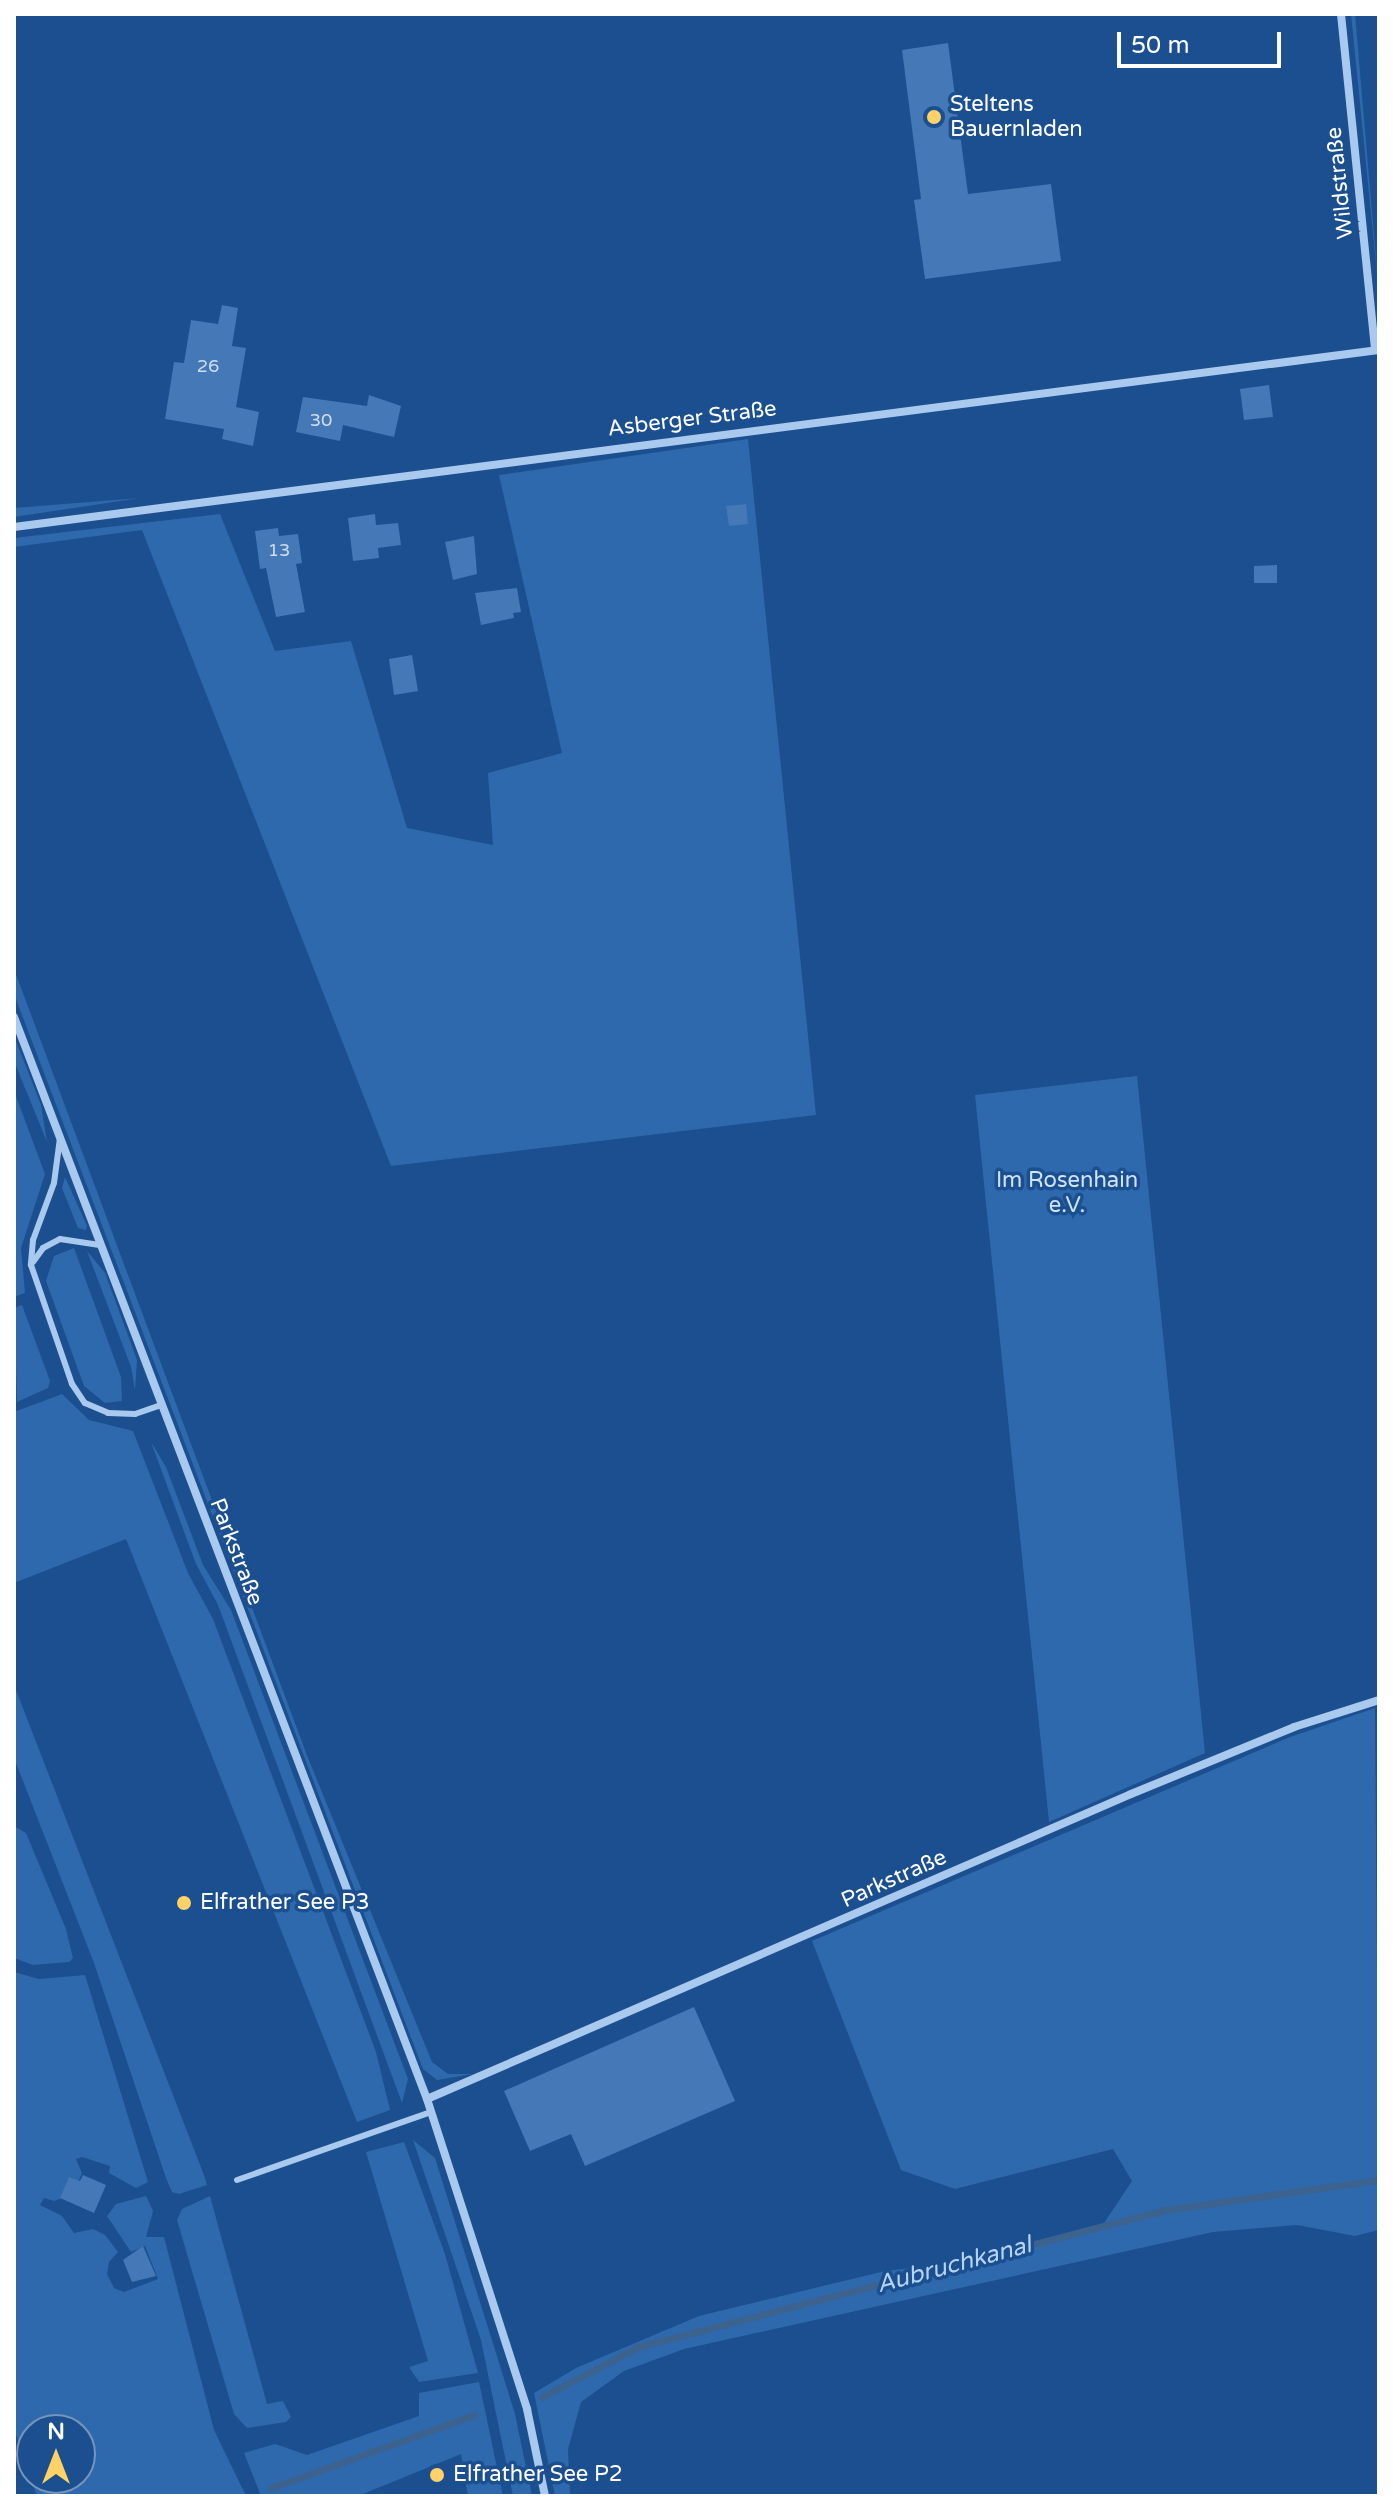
<!DOCTYPE html>
<html>
<head>
<meta charset="utf-8">
<style>
  body { margin:0 }
  #map { position:relative; width:1393px; height:2510px; overflow:hidden; background:#1b4f8f; font-family:"Varela Round",sans-serif }
  div>[style] { position:absolute }
  [style*='--x'] { left:calc(var(--x)*1px); top:calc(var(--y)*1px); width:calc(var(--w)*1px); rotate:calc(var(--a)*1deg) }
  .green>* { inset:0; background:#2e69ad }
  .stream>* { height:7px; margin:-3.5px; padding:0 3.5px; transform-origin:3.5px; border-radius:3.5px; background:#3c6290 }
  .building>* { inset:0; background:#4478b7 }
  .service>* { height:6px; margin:-3px; padding:0 3px; transform-origin:3px; border-radius:3px; background:#a9c9ee }
  .minor>* { height:8px; margin:-4px; padding:0 4px; transform-origin:4px; border-radius:4px; background:#a9c9ee }
  .dots>* { width:22px; height:22px; translate:-50% -50%; box-sizing:border-box; border:4px solid #1b4f8f; border-radius:50% }
  span { translate:-50% -50%; white-space:nowrap; text-align:center; line-height:1.15; -webkit-text-stroke:7px #1b4f8f; paint-order:stroke }
  .number-label { font-size:18px; color:#d0dded }
  .number-label span { -webkit-text-stroke-width:0 }
  .poi-label { font-size:22px; color:#fff }
  .left { translate:0 -50%; text-align:left }
  .street-label { font-size:22px; color:#fff }
  .park-label { font-size:22px; color:#cfe3fa }
  .water-label { font-size:24px; color:#b5d3f5; font-style:italic }
  .frame { position:absolute; inset:0; border:16px solid #fff; pointer-events:none }
  .north { position:absolute; left:16px; top:2414px; width:80px; height:80px; box-sizing:border-box; background:#1b4f8f; border:2px solid #7695bc; border-radius:50%; rotate:0deg; font-size:22px; font-weight:700; line-height:32px; text-align:center; color:#fff }
  .north::after { content:''; display:block; margin:auto; width:28px; height:36px; background:#ffd166; clip-path:polygon(50% 0,100% 100%,50% 72%,0 100%) }
  .scale { position:absolute; left:1117px; top:32px; width:164px; height:36px; box-sizing:border-box; border:4px solid #fff; border-top:0; padding-left:10px; font-size:24px; line-height:28px; white-space:nowrap; color:#fff; -webkit-text-stroke:6px #1b4f8f; paint-order:stroke }
</style>
</head>
<body>
<div id="map">
  <div class="green">
    <div style="clip-path:polygon(1351px 14px,1355px 14px,1379px 293px)"></div>
    <div style="clip-path:polygon(748px 439px,816px 1115px,391px 1166px,142px 530px,14px 547px,14px 538px,220px 514px,275px 651px,351px 641px,407px 828px,493px 845px,488px 773px,562px 753px,499px 475px)"></div>
    <div style="clip-path:polygon(140px 498px,14px 517px,14px 508px)"></div>
    <div style="clip-path:polygon(14px 969px,308px 1758px,432px 2062px,448px 2074px,473px 2074px,437px 2080px,423px 2069px,14px 994px)"></div>
    <div style="clip-path:polygon(14px 1036px,41px 1105px,47px 1142px,14px 1061px)"></div>
    <div style="clip-path:polygon(1137px 1076px,1205px 1753px,1049px 1822px,975px 1095px)"></div>
    <div style="clip-path:polygon(14px 1091px,45px 1174px,21px 1248px,25px 1293px,14px 1297px)"></div>
    <div style="clip-path:polygon(65px 1177px,87px 1226px,86px 1230px,78px 1228px,62px 1188px)"></div>
    <div style="clip-path:polygon(74px 1248px,121px 1377px,122px 1401px,105px 1403px,84px 1386px,46px 1281px,54px 1256px)"></div>
    <div style="clip-path:polygon(87px 1251px,105px 1273px,137px 1360px,135px 1390px,131px 1367px)"></div>
    <div style="clip-path:polygon(22px 1305px,50px 1381px,48px 1388px,17px 1402px,14px 1308px)"></div>
    <div style="clip-path:polygon(62px 1394px,89px 1420px,133px 1431px,188px 1573px,213px 1619px,376px 2052px,390px 2110px,357px 2122px,126px 1539px,14px 1583px,14px 1412px)"></div>
    <div style="clip-path:polygon(151px 1442px,166px 1467px,203px 1565px,231px 1610px,408px 2079px,402px 2103px,218px 1605px,196px 1564px)"></div>
    <div style="clip-path:polygon(14px 1685px,204px 2175px,207px 2185px,179px 2194px,172px 2192px,166px 2178px,94px 1963px,14px 1758px)"></div>
    <div style="clip-path:polygon(1375px 1708px,1379px 2230px,1355px 2236px,1297px 2225px,1213px 2232px,684px 2349px,624px 2371px,581px 2402px,568px 2449px,570px 2496px,555px 2496px,534px 2393px,576px 2368px,699px 2316px,885px 2271px,990px 2259px,1104px 2223px,1132px 2181px,1113px 2149px,955px 2189px,901px 2170px,812px 1941px,1290px 1737px)"></div>
    <div style="clip-path:polygon(14px 1826px,26px 1833px,66px 1929px,73px 1958px,69px 1962px,33px 1965px,14px 1958px)"></div>
    <div style="clip-path:polygon(evenodd,14px 1972px,39px 1979px,85px 1975px,148px 2182px,136px 2188px,109px 2173px,110px 2166px,82px 2157px,76px 2159px,82px 2173px,73px 2194px,54px 2201px,44px 2198px,40px 2205px,62px 2216px,74px 2233px,93px 2229px,105px 2235px,118px 2252px,109px 2262px,107px 2274px,114px 2288px,124px 2292px,158px 2279px,145px 2246px,131px 2252px,107px 2216px,116px 2204px,146px 2196px,153px 2211px,146px 2237px,164px 2237px,214px 2430px,246px 2496px,37px 2496px,14px 2429px,14px 1972px,32px 2430px,80px 2430px,80px 2478px,32px 2478px,32px 2430px)"></div>
    <div style="clip-path:polygon(413px 2140px,435px 2158px,515px 2414px,532px 2496px,513px 2496px,481px 2340px)"></div>
    <div style="clip-path:polygon(404px 2142px,445px 2254px,478px 2373px,419px 2382px,409px 2367px,428px 2361px,366px 2152px)"></div>
    <div style="clip-path:polygon(210px 2196px,267px 2404px,283px 2401px,291px 2417px,286px 2422px,247px 2428px,234px 2414px,177px 2220px,182px 2209px)"></div>
    <div style="clip-path:polygon(479px 2382px,503px 2496px,468px 2496px,461px 2454px,358px 2496px,261px 2496px,244px 2453px,275px 2444px,307px 2455px,419px 2416px,419px 2393px)"></div>
  </div>
  <div class="stream">
    <div style="--x:542;--y:2397;--w:108;--a:-27.5"></div>
    <div style="--x:638;--y:2347;--w:334;--a:-14.6"></div>
    <div style="--x:961;--y:2263;--w:211;--a:-14.6"></div>
    <div style="--x:1165;--y:2210;--w:216;--a:-8"></div>
    <div style="--x:271;--y:2488;--w:216;--a:-19.8"></div>
  </div>
  <div class="building">
    <div style="clip-path:polygon(948px 43px,968px 194px,1051px 184px,1061px 261px,925px 279px,914px 200px,921px 199px,902px 50px)"></div>
    <div style="clip-path:polygon(222px 305px,238px 308px,232px 346px,246px 348px,236px 407px,259px 412px,253px 446px,222px 439px,224px 429px,165px 419px,174px 362px,184px 363px,191px 320px,218px 324px)"></div>
    <div style="clip-path:polygon(1269px 385px,1273px 417px,1244px 420px,1240px 389px)"></div>
    <div style="clip-path:polygon(369px 395px,401px 406px,394px 437px,343px 425px,340px 441px,296px 432px,303px 397px,367px 406px)"></div>
    <div style="clip-path:polygon(746px 504px,748px 524px,729px 526px,726px 506px)"></div>
    <div style="clip-path:polygon(375px 514px,376px 525px,398px 523px,401px 545px,378px 548px,379px 558px,353px 561px,348px 518px)"></div>
    <div style="clip-path:polygon(278px 528px,279px 536px,298px 534px,302px 563px,296px 564px,305px 612px,276px 617px,266px 568px,260px 569px,255px 531px)"></div>
    <div style="clip-path:polygon(474px 536px,477px 574px,453px 580px,445px 542px)"></div>
    <div style="clip-path:polygon(1277px 565px,1277px 583px,1254px 583px,1254px 566px)"></div>
    <div style="clip-path:polygon(517px 588px,521px 612px,513px 613px,514px 618px,481px 625px,475px 593px)"></div>
    <div style="clip-path:polygon(412px 655px,418px 691px,394px 695px,389px 659px)"></div>
    <div style="clip-path:polygon(694px 2007px,735px 2101px,585px 2166px,571px 2134px,530px 2151px,504px 2091px)"></div>
    <div style="clip-path:polygon(83px 2175px,106px 2185px,94px 2213px,60px 2198px,69px 2177px,80px 2181px)"></div>
    <div style="clip-path:polygon(143px 2246px,156px 2276px,132px 2282px,123px 2260px)"></div>
  </div>
  <div class="service">
    <div style="--x:60;--y:1138;--w:45;--a:97.6"></div>
    <div style="--x:54;--y:1183;--w:61;--a:110.2"></div>
    <div style="--x:33;--y:1240;--w:25;--a:95"></div>
    <div style="--x:31;--y:1265;--w:126;--a:71"></div>
    <div style="--x:72;--y:1384;--w:23;--a:56"></div>
    <div style="--x:85;--y:1403;--w:25;--a:23"></div>
    <div style="--x:108;--y:1413;--w:27;--a:2"></div>
    <div style="--x:135;--y:1414;--w:28;--a:-19"></div>
    <div style="--x:33;--y:1262;--w:17;--a:-54"></div>
    <div style="--x:43;--y:1248;--w:19;--a:-28"></div>
    <div style="--x:60;--y:1239;--w:40;--a:8.5"></div>
    <div style="--x:237;--y:2180;--w:206;--a:-19.3"></div>
  </div>
  <div class="minor">
    <div style="--x:1341;--y:14;--w:336;--a:84.2"></div>
    <div style="--x:14;--y:527;--w:1376;--a:-7.39"></div>
    <div style="--x:14;--y:1017;--w:1158;--a:69.11"></div>
    <div style="--x:427;--y:2099;--w:326;--a:72.1"></div>
    <div style="--x:527;--y:2409;--w:89;--a:78.3"></div>
    <div style="--x:427;--y:2099;--w:767;--a:-23.42"></div>
    <div style="--x:1131;--y:1794;--w:176;--a:-22.3"></div>
    <div style="--x:1294;--y:1727;--w:89;--a:-17.6"></div>
  </div>
  <div class="dots">
    <div style="left:934px;top:117px;background:#ffd166"></div>
    <div style="left:184px;top:1903px;background:#ffd166"></div>
    <div style="left:437px;top:2475px;background:#ffd166"></div>
  </div>
  <div class="number-label">
    <span style="left:208px;top:366px">26</span>
    <span style="left:321px;top:420px">30</span>
    <span style="left:279px;top:550px">13</span>
  </div>
  <div class="poi-label">
    <span class="left" style="left:950px;top:117px">Steltens<br>Bauernladen</span>
    <span class="left" style="left:200px;top:1903px">Elfrather See P3</span>
    <span class="left" style="left:453px;top:2475px">Elfrather See P2</span>
  </div>
  <div class="street-label">
    <span style="left:1340px;top:183px;rotate:-96deg">Wildstraße</span>
    <span style="left:692px;top:419px;rotate:-7deg">Asberger Straße</span>
    <span style="left:236px;top:1552px;rotate:69deg">Parkstraße</span>
    <span style="left:894px;top:1879px;rotate:-24deg">Parkstraße</span>
  </div>
  <div class="park-label">
    <span style="left:1067px;top:1193px">Im Rosenhain<br>e.V.</span>
  </div>
  <div class="water-label">
    <span style="left:954px;top:2265px;rotate:-15deg">Aubruchkanal</span>
  </div>
  <div class="frame"></div>
  <div class="north">N</div>
  <div class="scale">50 m</div>
</div>
</body>
</html>
